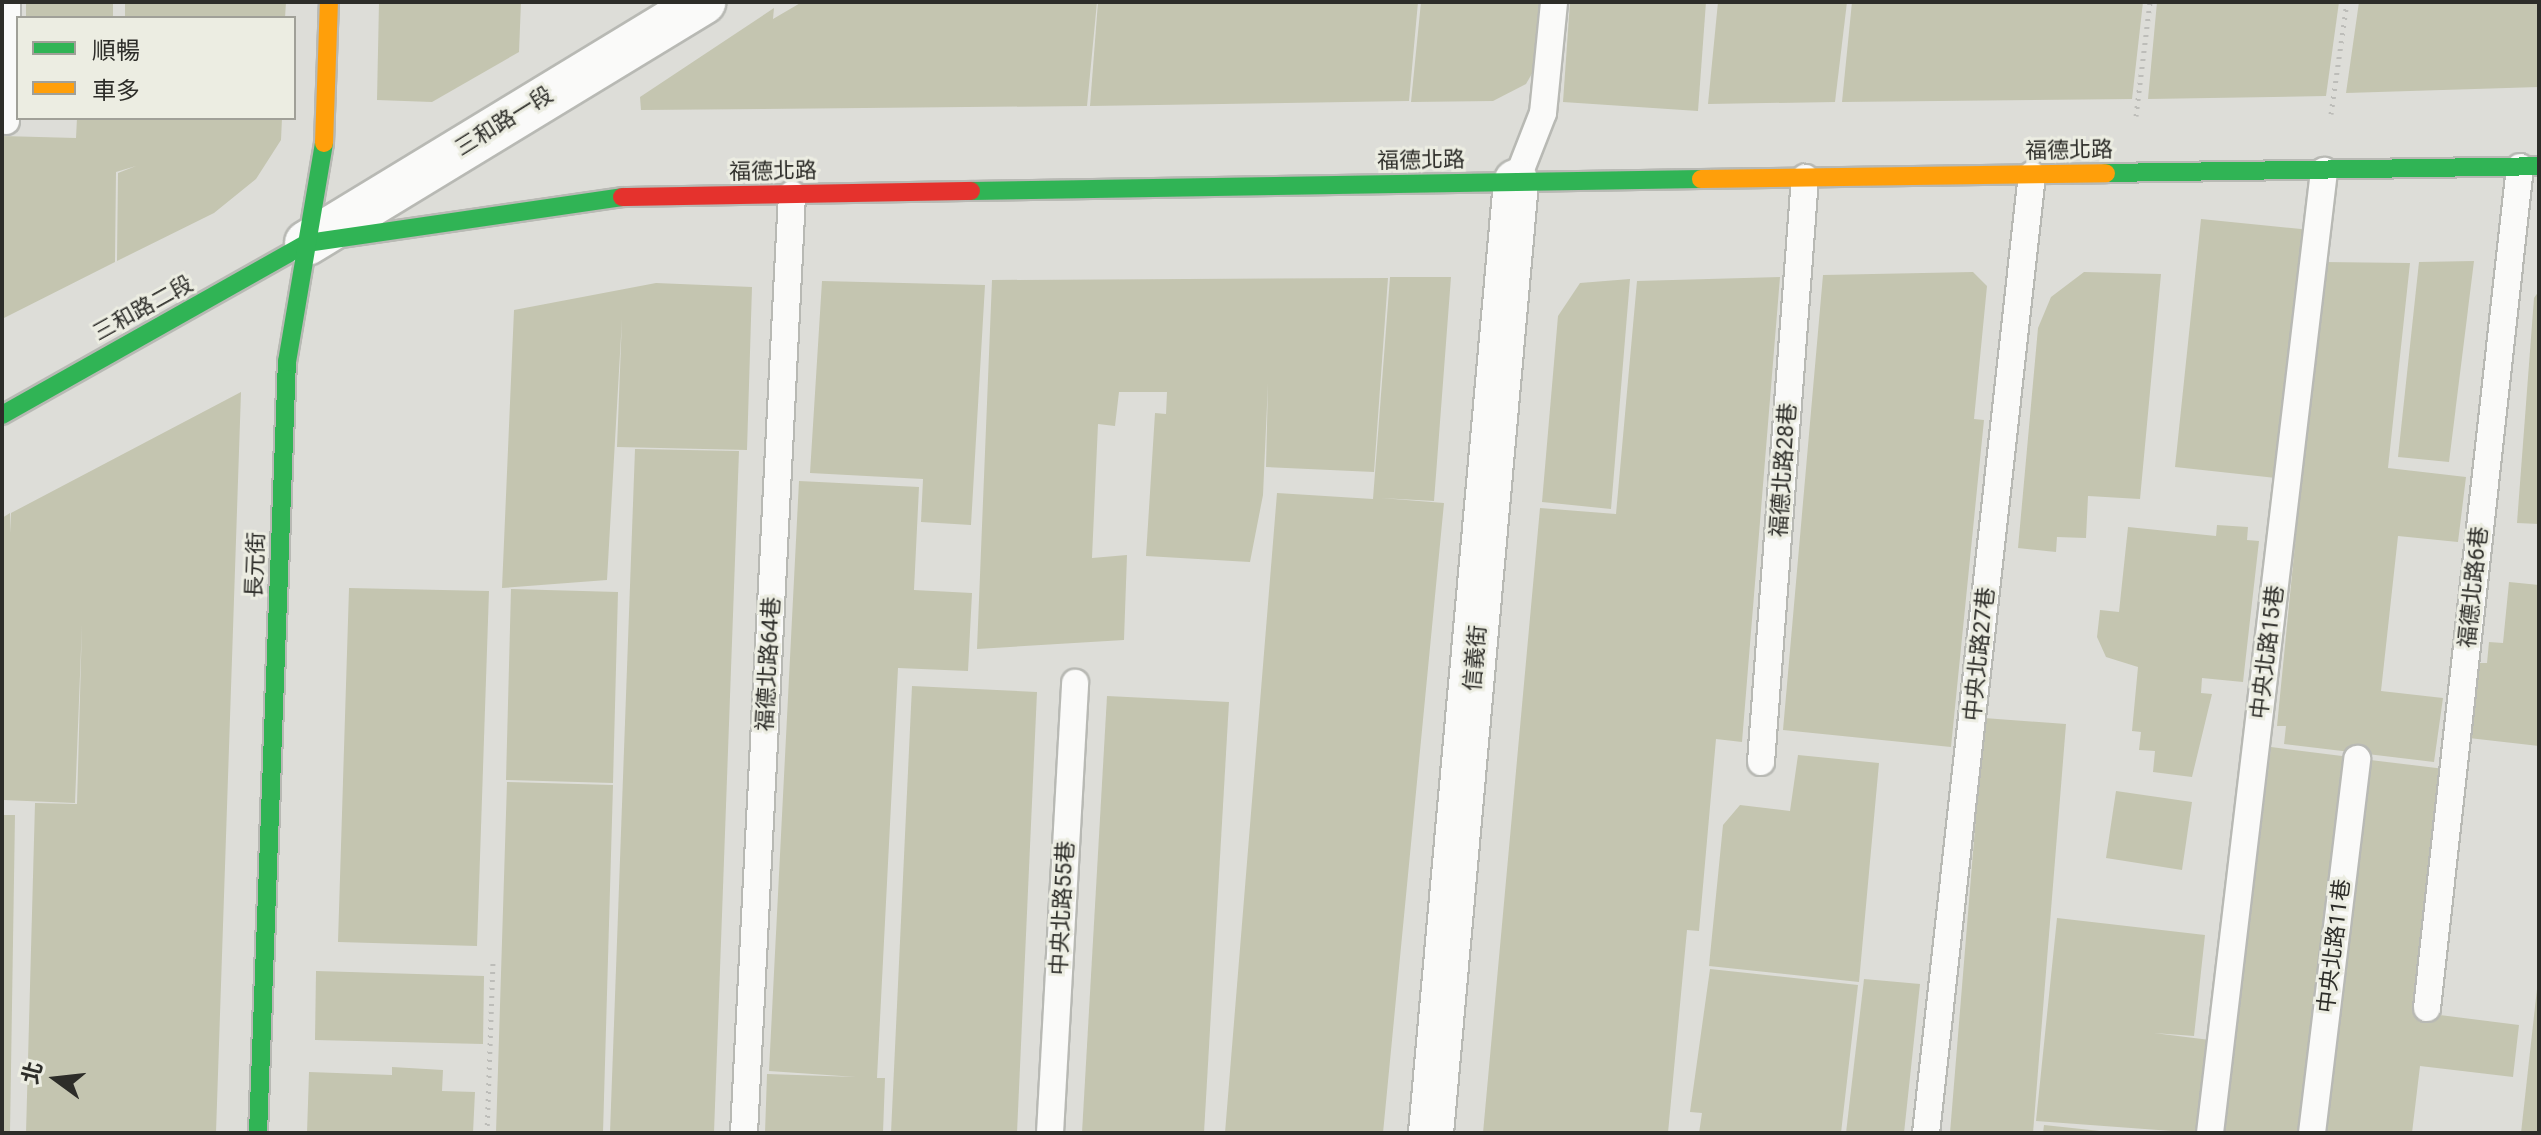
<!DOCTYPE html>
<html>
<head>
<meta charset="utf-8">
<style>
  body { margin:0 }
  #map { position:relative; width:2541px; height:1135px; overflow:hidden; background:#ddddd8; font-family:Roboto,"Noto Sans TC",sans-serif }
  div>[style] { position:absolute }
  [style*='--x'] { left:calc(var(--x)*1px); top:calc(var(--y)*1px); width:calc(var(--w)*1px); rotate:calc(var(--a)*1deg) }
  .building>* { inset:0; background:#c4c5b0 }
  .path>* { height:5px; margin-top:-2.5px; transform-origin:0; background:repeating-linear-gradient(90deg,#bdbdb9 0 2px,transparent 0 8px) }
  .roads { filter:drop-shadow(2px 0 #b8b9b4) drop-shadow(-2px 0 #b8b9b4) drop-shadow(0 2px #b8b9b4) drop-shadow(0 -2px #b8b9b4) }
  .lane>* { height:26px; margin:-13px; padding:0 13px; transform-origin:13px; border-radius:13px; background:#fafaf9 }
  .street>* { height:44px; margin:-22px; padding:0 22px; transform-origin:22px; border-radius:22px; background:#fafaf9 }
  .fast>* { height:18px; margin:-9px; padding:0 9px; transform-origin:9px; border-radius:9px; background:#30b455 }
  .slow>* { height:18px; margin:-9px; padding:0 9px; transform-origin:9px; border-radius:9px; background:#ff9f0a }
  .jam>* { height:18px; margin:-9px; padding:0 9px; transform-origin:9px; border-radius:9px; background:#e5322d }
  span { translate:-50% -50%; white-space:nowrap; text-align:center; line-height:1.15; -webkit-text-stroke:6px #ecede2; paint-order:stroke }
  .street-label { font-size:22px; color:#2d2d29 }
  .frame { position:absolute; inset:0; border:4px solid #2d2d29; pointer-events:none }
  .legend { position:absolute; left:16px; top:16px; width:280px; height:104px; box-sizing:border-box; background:#ecede2; border:2px solid #a0a098; margin:0; padding:10px 14px; list-style:none; font-size:24px; color:#2d2d29 }
  .legend li { display:flex; align-items:center; gap:16px; height:40px }
  .legend b { width:40px; border:2px solid #a0a098 }
  .north { position:absolute; left:16px; top:1039px; width:80px; height:80px; -webkit-text-stroke:6px #ecede2; paint-order:stroke; rotate:285deg; font-size:22px; font-weight:700; line-height:32px; text-align:center; color:#2d2d29 }
  .north::after { content:''; display:block; margin:auto; width:28px; height:36px; background:#2d2d29; clip-path:polygon(50% 0,100% 100%,50% 72%,0 100%) }
</style>
</head>
<body>
<div id="map">
  <div class="building">
    <div style="clip-path:polygon(26px 2px,113px 2px,113px 18px,26px 18px)"></div>
    <div style="clip-path:polygon(125px 2px,286px 2px,285px 18px,125px 18px)"></div>
    <div style="clip-path:polygon(379px 2px,521px 2px,519px 52px,432px 102px,377px 100px)"></div>
    <div style="clip-path:polygon(802px 2px,1097px 2px,1087px 106px,641px 110px,640px 97px,774px 8px,773px 19px)"></div>
    <div style="clip-path:polygon(1098px 2px,1418px 2px,1409px 101px,1090px 106px)"></div>
    <div style="clip-path:polygon(1421px 2px,1548px 2px,1538px 63px,1526px 84px,1493px 101px,1411px 102px)"></div>
    <div style="clip-path:polygon(1570px 2px,1706px 2px,1698px 111px,1563px 102px)"></div>
    <div style="clip-path:polygon(1718px 2px,1847px 2px,1835px 102px,1708px 104px)"></div>
    <div style="clip-path:polygon(1852px 2px,2143px 2px,2132px 99px,1842px 102px)"></div>
    <div style="clip-path:polygon(2157px 2px,2339px 2px,2326px 96px,2148px 99px)"></div>
    <div style="clip-path:polygon(2359px 2px,2539px 2px,2539px 87px,2346px 93px)"></div>
    <div style="clip-path:polygon(77px 118px,282px 118px,281px 140px,256px 179px,214px 213px,117px 261px,118px 173px,136px 166px,116px 172px,115px 262px,2px 319px,2px 136px,76px 138px)"></div>
    <div style="clip-path:polygon(2201px 219px,2311px 230px,2285px 479px,2175px 467px)"></div>
    <div style="clip-path:polygon(2474px 261px,2449px 462px,2398px 457px,2419px 262px)"></div>
    <div style="clip-path:polygon(2323px 262px,2410px 263px,2388px 468px,2466px 477px,2458px 542px,2398px 536px,2381px 691px,2443px 698px,2434px 762px,2284px 744px,2286px 726px,2277px 726px)"></div>
    <div style="clip-path:polygon(1973px 272px,1987px 286px,1974px 419px,1984px 420px,1951px 747px,1783px 730px,1823px 275px)"></div>
    <div style="clip-path:polygon(2084px 272px,2161px 274px,2140px 499px,2088px 496px,2086px 538px,2057px 537px,2056px 552px,2018px 548px,2038px 328px,2051px 297px)"></div>
    <div style="clip-path:polygon(1390px 277px,1451px 277px,1434px 501px,1381px 498px,1444px 503px,1383px 1133px,1225px 1133px,1277px 493px,1373px 499px)"></div>
    <div style="clip-path:polygon(1780px 277px,1742px 742px,1716px 739px,1699px 931px,1687px 930px,1668px 1133px,1483px 1133px,1540px 508px,1616px 514px,1637px 281px)"></div>
    <div style="clip-path:polygon(1388px 278px,1374px 472px,1266px 467px,1268px 383px,1263px 495px,1250px 562px,1146px 556px,1155px 413px,1166px 414px,1167px 392px,1119px 392px,1115px 426px,1098px 424px,1092px 558px,1127px 555px,1124px 640px,977px 649px,992px 280px)"></div>
    <div style="clip-path:polygon(1630px 279px,1611px 509px,1542px 502px,1558px 316px,1580px 283px)"></div>
    <div style="clip-path:polygon(822px 281px,985px 285px,971px 525px,921px 522px,923px 479px,810px 473px)"></div>
    <div style="clip-path:polygon(656px 283px,752px 287px,747px 450px,617px 447px,622px 319px,607px 580px,502px 588px,514px 310px)"></div>
    <div style="clip-path:polygon(2539px 291px,2539px 524px,2517px 523px,2534px 298px)"></div>
    <div style="clip-path:polygon(241px 392px,216px 1133px,26px 1133px,35px 803px,77px 804px,82px 624px,75px 803px,3px 800px,2px 518px,10px 513px,11px 533px,11px 513px)"></div>
    <div style="clip-path:polygon(635px 449px,739px 451px,714px 1133px,610px 1133px)"></div>
    <div style="clip-path:polygon(799px 481px,919px 487px,914px 590px,972px 593px,968px 671px,898px 668px,877px 1078px,885px 1078px,883px 1133px,765px 1133px,767px 1074px,856px 1077px,769px 1071px)"></div>
    <div style="clip-path:polygon(2217px 525px,2248px 527px,2247px 540px,2259px 541px,2243px 682px,2202px 678px,2201px 693px,2212px 694px,2192px 777px,2153px 772px,2155px 751px,2139px 750px,2141px 732px,2132px 731px,2138px 667px,2106px 657px,2097px 637px,2100px 610px,2119px 612px,2128px 527px,2216px 536px)"></div>
    <div style="clip-path:polygon(2509px 582px,2539px 585px,2539px 746px,2469px 738px,2478px 663px,2487px 663px,2489px 642px,2503px 643px)"></div>
    <div style="clip-path:polygon(349px 588px,489px 591px,477px 946px,338px 942px)"></div>
    <div style="clip-path:polygon(511px 589px,618px 592px,613px 783px,506px 780px)"></div>
    <div style="clip-path:polygon(912px 686px,1037px 692px,1017px 1133px,891px 1133px)"></div>
    <div style="clip-path:polygon(1107px 696px,1229px 702px,1204px 1133px,1082px 1133px)"></div>
    <div style="clip-path:polygon(1984px 718px,2066px 724px,2033px 1133px,1950px 1133px)"></div>
    <div style="clip-path:polygon(2271px 747px,2350px 757px,2304px 1133px,2224px 1133px)"></div>
    <div style="clip-path:polygon(1798px 755px,1879px 763px,1859px 982px,1709px 966px,1723px 825px,1740px 805px,1790px 811px)"></div>
    <div style="clip-path:polygon(2362px 759px,2445px 769px,2416px 1012px,2519px 1025px,2513px 1077px,2420px 1066px,2412px 1133px,2325px 1133px,2335px 1056px,2327px 1055px)"></div>
    <div style="clip-path:polygon(507px 782px,613px 785px,603px 1133px,496px 1133px)"></div>
    <div style="clip-path:polygon(2116px 791px,2192px 802px,2182px 870px,2106px 858px)"></div>
    <div style="clip-path:polygon(2px 815px,15px 815px,10px 1133px,2px 1133px)"></div>
    <div style="clip-path:polygon(2057px 918px,2205px 935px,2194px 1036px,2154px 1033px,2210px 1040px,2199px 1133px,2036px 1121px)"></div>
    <div style="clip-path:polygon(1710px 969px,1858px 985px,1841px 1133px,1699px 1133px,1702px 1113px,1690px 1112px)"></div>
    <div style="clip-path:polygon(316px 971px,484px 976px,483px 1044px,315px 1040px)"></div>
    <div style="clip-path:polygon(1864px 979px,1920px 984px,1904px 1133px,1846px 1133px)"></div>
    <div style="clip-path:polygon(2537px 989px,2539px 1133px,2521px 1133px)"></div>
    <div style="clip-path:polygon(392px 1067px,443px 1070px,442px 1091px,475px 1092px,473px 1133px,307px 1133px,309px 1072px,392px 1075px)"></div>
    <div style="clip-path:polygon(2044px 1125px,2100px 1131px,2100px 1133px,2043px 1133px)"></div>
  </div>
  <div class="path">
    <div style="--x:2331;--y:114;--w:113;--a:-81.9"></div>
    <div style="--x:2136;--y:116;--w:115;--a:-83"></div>
    <div style="--x:487;--y:1133;--w:173;--a:-88"></div>
  </div>
  <div class="roads">
    <div class="lane">
      <div style="--x:6;--y:121;--w:119;--a:-89.5"></div>
      <div style="--x:1516;--y:182;--w:74;--a:-68.6"></div>
      <div style="--x:1543;--y:113;--w:112;--a:-84.3"></div>
      <div style="--x:1761;--y:762;--w:586;--a:-85.69"></div>
      <div style="--x:2427;--y:1008;--w:846;--a:-83.69"></div>
      <div style="--x:744;--y:1133;--w:940;--a:-87.07"></div>
      <div style="--x:1050;--y:1133;--w:451;--a:-86.8"></div>
      <div style="--x:1926;--y:1133;--w:964;--a:-83.69"></div>
      <div style="--x:2210;--y:1133;--w:969;--a:-83.24"></div>
      <div style="--x:2312;--y:1133;--w:377;--a:-83.1"></div>
    </div>
    <div class="street">
      <div style="--x:307;--y:243;--w:464;--a:-31.3"></div>
      <div style="--x:1431;--y:1133;--w:955;--a:-84.89"></div>
    </div>
    <div class="fast">
      <div style="--x:2106;--y:173;--w:433;--a:-0.9"></div>
      <div style="--x:971;--y:191;--w:730;--a:-0.94"></div>
      <div style="--x:2;--y:415;--w:350;--a:-29.4"></div>
      <div style="--x:307;--y:243;--w:318;--a:-8.3"></div>
      <div style="--x:258;--y:1133;--w:772;--a:-87.85"></div>
      <div style="--x:287;--y:362;--w:222;--a:-80.4"></div>
    </div>
    <div class="slow">
      <div style="--x:324;--y:143;--w:141;--a:-88"></div>
      <div style="--x:1701;--y:179;--w:405;--a:-0.8"></div>
    </div>
    <div class="jam">
      <div style="--x:622;--y:197;--w:349;--a:-1"></div>
    </div>
  </div>
  <div class="street-label">
    <span style="left:504px;top:121px;rotate:-32deg">三和路一段</span>
    <span style="left:2069px;top:150px;rotate:-1deg">福德北路</span>
    <span style="left:1421px;top:160px;rotate:-1deg">福德北路</span>
    <span style="left:773px;top:171px;rotate:-1deg">福德北路</span>
    <span style="left:143px;top:308px;rotate:-29deg">三和路二段</span>
    <span style="left:1783px;top:470px;rotate:-86deg">福德北路28巷</span>
    <span style="left:255px;top:565px;rotate:-88deg">長元街</span>
    <span style="left:2473px;top:587px;rotate:-84deg">福德北路6巷</span>
    <span style="left:2267px;top:652px;rotate:-83deg">中央北路15巷</span>
    <span style="left:1979px;top:654px;rotate:-84deg">中央北路27巷</span>
    <span style="left:1475px;top:658px;rotate:-85deg">信義街</span>
    <span style="left:768px;top:664px;rotate:-87deg">福德北路64巷</span>
    <span style="left:1062px;top:908px;rotate:-87deg">中央北路55巷</span>
    <span style="left:2334px;top:946px;rotate:-83deg">中央北路11巷</span>
  </div>
  <div class="frame"></div>
  <ul class="legend">
  <li><b style="height:10px;background:#30b455"></b>順暢</li>
  <li><b style="height:10px;background:#ff9f0a"></b>車多</li>
  </ul>
  <div class="north">北</div>
</div>
</body>
</html>
